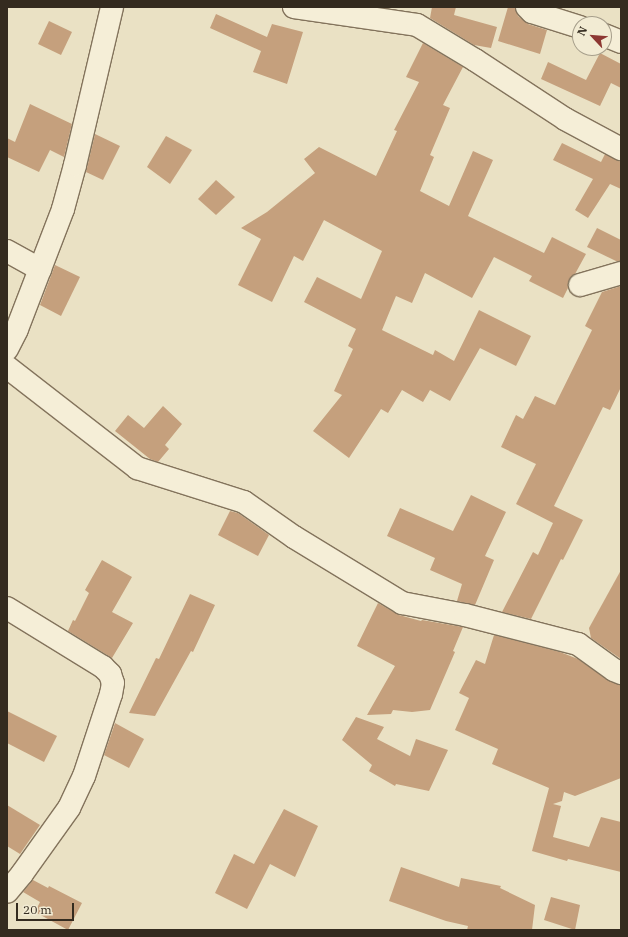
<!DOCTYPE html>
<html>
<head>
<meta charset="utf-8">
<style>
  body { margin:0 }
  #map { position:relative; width:628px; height:937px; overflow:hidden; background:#eae1c4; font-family:"IBM Plex Serif",serif }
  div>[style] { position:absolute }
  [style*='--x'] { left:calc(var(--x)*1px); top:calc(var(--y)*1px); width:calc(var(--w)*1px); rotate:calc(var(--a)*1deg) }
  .building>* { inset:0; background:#c5a07d }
  .roads { filter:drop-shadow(1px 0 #83735c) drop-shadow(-1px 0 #83735c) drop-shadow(0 1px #83735c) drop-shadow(0 -1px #83735c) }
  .minor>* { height:22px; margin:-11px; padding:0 11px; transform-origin:11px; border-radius:11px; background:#f5eed7 }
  span { translate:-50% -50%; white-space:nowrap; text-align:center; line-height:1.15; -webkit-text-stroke:3px #f2ebd3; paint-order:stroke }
  .frame { position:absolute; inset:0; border:8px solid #342b1f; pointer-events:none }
  .north { position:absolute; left:572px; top:16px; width:40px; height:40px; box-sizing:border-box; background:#f2ebd3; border:1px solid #a69e8b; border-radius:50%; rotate:296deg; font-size:11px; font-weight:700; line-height:16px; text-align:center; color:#342b1f }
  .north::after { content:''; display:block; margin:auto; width:14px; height:18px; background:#8d3732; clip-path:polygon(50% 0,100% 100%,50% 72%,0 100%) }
  .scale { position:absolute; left:16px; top:903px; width:58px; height:18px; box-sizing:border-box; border:2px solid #342b1f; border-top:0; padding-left:5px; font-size:12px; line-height:14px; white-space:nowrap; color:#342b1f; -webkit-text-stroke:3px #f2ebd3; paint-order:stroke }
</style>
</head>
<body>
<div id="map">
  <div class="building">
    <div style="clip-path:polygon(432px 7px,456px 7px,454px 15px,497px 27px,491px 48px,474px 45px,430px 18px)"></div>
    <div style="clip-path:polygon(508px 7px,515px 7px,518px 16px,528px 24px,547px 30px,540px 54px,498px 41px)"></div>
    <div style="clip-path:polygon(216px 14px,267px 37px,272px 24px,303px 32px,287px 84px,253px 72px,261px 51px,210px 28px)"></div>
    <div style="clip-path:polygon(49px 21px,72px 32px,61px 55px,38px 44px)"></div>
    <div style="clip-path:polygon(423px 43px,463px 67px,443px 105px,450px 108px,430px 155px,434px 157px,420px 191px,449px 206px,473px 151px,493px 160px,468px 216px,544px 253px,552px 237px,586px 254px,575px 274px,568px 282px,568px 288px,563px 298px,529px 281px,532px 276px,494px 257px,472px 298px,425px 273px,412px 303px,396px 296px,382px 330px,433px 355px,435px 350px,454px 361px,479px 310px,531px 336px,516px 366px,480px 348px,450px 401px,430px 390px,423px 402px,402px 390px,388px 413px,381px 409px,349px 458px,313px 431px,342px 395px,334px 391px,353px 349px,348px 346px,356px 329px,304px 302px,317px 277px,361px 299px,382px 251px,324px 220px,303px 261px,294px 256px,272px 302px,238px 285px,261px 239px,241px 228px,267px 212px,315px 173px,304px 159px,319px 147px,376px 176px,397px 131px,394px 130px,419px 82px,406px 77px)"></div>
    <div style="clip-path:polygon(600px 53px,621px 64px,621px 88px,611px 83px,600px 106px,541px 79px,548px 62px,586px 80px)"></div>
    <div style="clip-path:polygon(30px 104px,72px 124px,64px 157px,50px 150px,39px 172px,7px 157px,7px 138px,15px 142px)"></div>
    <div style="clip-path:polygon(95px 134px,120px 146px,103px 180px,86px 172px)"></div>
    <div style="clip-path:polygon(166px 136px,192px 150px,170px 184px,147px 167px)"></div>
    <div style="clip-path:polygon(562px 143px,601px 162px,605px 154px,621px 162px,621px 189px,610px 184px,588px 218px,575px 210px,593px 179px,553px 160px)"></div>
    <div style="clip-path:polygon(216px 180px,235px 197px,216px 215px,198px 199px)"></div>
    <div style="clip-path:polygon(597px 228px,621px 240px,621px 261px,616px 261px,587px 247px)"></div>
    <div style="clip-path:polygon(55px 265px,80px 277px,61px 316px,40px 305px)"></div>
    <div style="clip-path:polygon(621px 286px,621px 387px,610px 410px,603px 407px,554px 506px,583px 520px,563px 560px,561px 559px,531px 619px,502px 612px,533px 552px,538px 555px,553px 523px,516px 504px,536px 464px,501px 447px,516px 415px,523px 419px,535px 396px,555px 405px,592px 330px,585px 326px,602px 292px)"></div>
    <div style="clip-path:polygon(163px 406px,182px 424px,165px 445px,169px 449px,158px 462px,150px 459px,115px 431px,128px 415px,144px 428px)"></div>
    <div style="clip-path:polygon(471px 495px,506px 512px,485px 556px,494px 560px,475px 605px,457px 601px,462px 584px,430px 570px,435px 558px,387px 536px,400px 508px,453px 531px)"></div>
    <div style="clip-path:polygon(230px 511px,238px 513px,269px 535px,258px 556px,218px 535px)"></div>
    <div style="clip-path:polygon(102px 560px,132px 577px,112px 612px,133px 623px,112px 658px,68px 631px,73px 620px,75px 621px,89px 593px,85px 590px)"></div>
    <div style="clip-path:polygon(621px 570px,621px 659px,591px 638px,589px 628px)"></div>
    <div style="clip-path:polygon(190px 594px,215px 605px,193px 652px,191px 651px,155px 716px,129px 713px,156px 658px,159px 659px)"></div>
    <div style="clip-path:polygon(378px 603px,399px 615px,421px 621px,422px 620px,463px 627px,453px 651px,455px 652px,430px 710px,412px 712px,393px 710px,391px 714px,367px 715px,395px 666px,357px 646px)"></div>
    <div style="clip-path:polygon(494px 635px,560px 652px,578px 659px,609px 681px,621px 685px,621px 778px,575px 796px,564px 792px,562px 801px,553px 804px,561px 806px,553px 837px,589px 847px,601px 817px,621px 822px,621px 872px,568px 859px,567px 861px,532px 851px,549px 788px,492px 764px,498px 749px,455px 730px,469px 698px,459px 693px,476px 660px,485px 664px)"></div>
    <div style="clip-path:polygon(7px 711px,57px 736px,44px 762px,7px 743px)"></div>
    <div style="clip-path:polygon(356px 717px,384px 727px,377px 739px,410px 756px,416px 739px,448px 750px,429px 791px,396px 784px,395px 786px,369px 771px,372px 765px,342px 740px)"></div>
    <div style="clip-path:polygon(115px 723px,144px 739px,129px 768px,104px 755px)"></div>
    <div style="clip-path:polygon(7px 805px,40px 825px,20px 854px,7px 846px)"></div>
    <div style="clip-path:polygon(284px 809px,318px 826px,295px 877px,270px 864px,247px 909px,215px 893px,234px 854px,254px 864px)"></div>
    <div style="clip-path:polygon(401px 867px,459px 887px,461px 878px,501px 886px,500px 888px,535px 905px,532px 930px,467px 930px,468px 926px,446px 921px,389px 901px)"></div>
    <div style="clip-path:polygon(33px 880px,48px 888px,49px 886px,82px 903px,68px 930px,35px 912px,40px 902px,23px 892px)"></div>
    <div style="clip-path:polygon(551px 897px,580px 905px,575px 930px,544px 920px)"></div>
  </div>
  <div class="roads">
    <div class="minor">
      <div style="--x:294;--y:7;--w:124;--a:8.3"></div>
      <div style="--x:417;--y:25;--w:68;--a:31.1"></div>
      <div style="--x:475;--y:60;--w:108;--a:33.2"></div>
      <div style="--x:565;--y:119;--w:64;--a:28.2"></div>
      <div style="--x:527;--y:7;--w:7;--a:45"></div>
      <div style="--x:532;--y:12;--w:50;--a:17.4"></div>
      <div style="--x:604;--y:35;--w:18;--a:22"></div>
      <div style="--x:7;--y:251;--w:38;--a:29"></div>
      <div style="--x:580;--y:285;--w:43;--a:-16.3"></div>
      <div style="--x:7;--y:349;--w:22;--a:-63"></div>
      <div style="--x:17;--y:329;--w:129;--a:-69"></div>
      <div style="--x:63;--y:209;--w:46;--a:-74.7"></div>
      <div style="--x:75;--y:165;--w:162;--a:-76.8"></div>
      <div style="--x:7;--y:367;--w:165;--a:37.8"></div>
      <div style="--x:137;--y:468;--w:112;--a:17.6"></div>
      <div style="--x:244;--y:502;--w:61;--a:35"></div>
      <div style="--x:294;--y:537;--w:127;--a:31.4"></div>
      <div style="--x:402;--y:603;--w:64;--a:10.8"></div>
      <div style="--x:465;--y:615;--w:117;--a:14.4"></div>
      <div style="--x:578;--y:644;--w:44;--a:35.8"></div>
      <div style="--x:614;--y:670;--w:8;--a:23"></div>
      <div style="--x:7;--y:608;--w:113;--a:31.6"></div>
      <div style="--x:103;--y:667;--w:10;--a:45"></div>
      <div style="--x:110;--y:674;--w:9;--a:72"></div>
      <div style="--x:113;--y:683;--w:11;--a:100"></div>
      <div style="--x:111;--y:694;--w:86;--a:108.2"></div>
      <div style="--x:84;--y:776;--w:35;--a:115"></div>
      <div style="--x:69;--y:808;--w:81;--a:125.5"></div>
      <div style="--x:22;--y:874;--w:23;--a:130"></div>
    </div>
  </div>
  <div class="frame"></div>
  <div class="north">N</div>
  <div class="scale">20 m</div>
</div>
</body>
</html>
